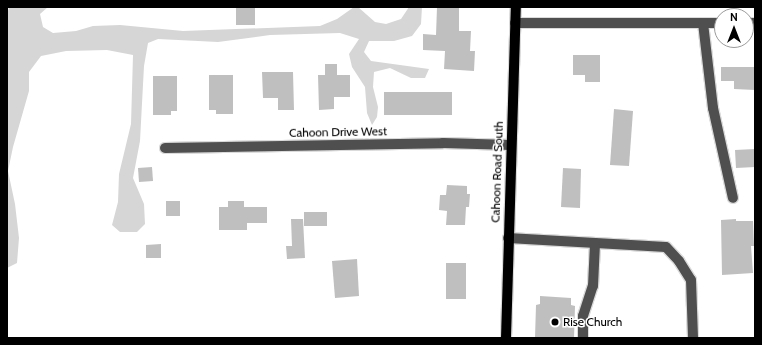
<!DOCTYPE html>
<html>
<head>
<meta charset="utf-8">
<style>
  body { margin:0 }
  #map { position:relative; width:762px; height:345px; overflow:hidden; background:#fff; font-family:Cabin,sans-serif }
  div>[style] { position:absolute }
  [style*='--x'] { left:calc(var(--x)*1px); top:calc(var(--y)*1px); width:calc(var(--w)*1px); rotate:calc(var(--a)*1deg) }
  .green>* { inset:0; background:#d6d6d6 }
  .building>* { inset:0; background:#bfbfbf }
  .roads { filter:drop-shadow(1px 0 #dbdbdb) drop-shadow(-1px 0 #dbdbdb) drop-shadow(0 1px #dbdbdb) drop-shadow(0 -1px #dbdbdb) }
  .minor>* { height:10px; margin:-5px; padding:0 5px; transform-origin:5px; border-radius:5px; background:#4f4f4f }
  .major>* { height:10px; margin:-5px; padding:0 5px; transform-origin:5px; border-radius:5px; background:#000 }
  .dots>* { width:11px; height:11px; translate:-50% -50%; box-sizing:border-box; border:2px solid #fff; border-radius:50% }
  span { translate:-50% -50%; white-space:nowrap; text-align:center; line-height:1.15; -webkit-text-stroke:3px #fff; paint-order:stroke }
  .street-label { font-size:12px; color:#000 }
  .poi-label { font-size:12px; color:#000 }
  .left { translate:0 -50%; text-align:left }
  .frame { position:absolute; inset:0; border:8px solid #000; pointer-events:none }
  .north { position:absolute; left:714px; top:8px; width:40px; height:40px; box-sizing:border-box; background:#fff; border:1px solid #999; border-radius:50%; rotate:0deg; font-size:11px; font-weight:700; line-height:16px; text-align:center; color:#000 }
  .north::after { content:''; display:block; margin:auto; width:14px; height:18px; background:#000; clip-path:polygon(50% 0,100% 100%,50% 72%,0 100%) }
</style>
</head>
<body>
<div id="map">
  <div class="green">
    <div style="clip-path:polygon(9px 7px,48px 7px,40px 14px,43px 27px,53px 33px,76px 31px,93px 26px,120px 25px,183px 31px,320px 26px,337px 19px,354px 7px,358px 7px,375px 22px,386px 24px,401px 19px,409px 7px,422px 7px,421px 24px,412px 36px,394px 41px,369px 41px,364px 52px,371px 61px,429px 69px,425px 78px,411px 78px,390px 68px,374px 72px,373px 87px,378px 107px,377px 117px,372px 125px,367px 113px,365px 87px,352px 67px,349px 54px,359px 39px,340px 33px,270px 35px,218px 42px,158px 39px,148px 43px,144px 66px,140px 141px,133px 178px,144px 204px,145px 224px,137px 232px,120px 232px,112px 225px,118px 202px,119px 174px,131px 124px,133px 55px,107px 50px,66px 51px,41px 56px,29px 72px,29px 91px,13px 147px,8px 171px,15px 204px,19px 238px,17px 263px,7px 268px,7px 15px)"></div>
  </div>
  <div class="building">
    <div style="clip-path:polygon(236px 7px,255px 7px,255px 25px,236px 25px)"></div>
    <div style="clip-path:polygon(437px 7px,459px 7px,459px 31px,471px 31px,470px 51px,475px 51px,474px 71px,444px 69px,445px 51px,423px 50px,423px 34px,436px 35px)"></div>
    <div style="clip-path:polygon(573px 55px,600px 55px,600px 82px,585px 82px,585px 75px,573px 75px)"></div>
    <div style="clip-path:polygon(325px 64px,337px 64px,337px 75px,350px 75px,350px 97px,334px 97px,334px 109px,319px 110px,318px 75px,325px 75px)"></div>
    <div style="clip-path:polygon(721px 67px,755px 67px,755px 90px,734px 89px,734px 81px,721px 81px)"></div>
    <div style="clip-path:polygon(262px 72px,293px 72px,294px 110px,278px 110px,278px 98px,263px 98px)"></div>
    <div style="clip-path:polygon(209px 75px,233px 75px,233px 114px,216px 114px,216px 110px,209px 110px)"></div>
    <div style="clip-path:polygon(153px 76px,177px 76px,177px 111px,171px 111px,171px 115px,153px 115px)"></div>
    <div style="clip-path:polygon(384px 92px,452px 92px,452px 115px,384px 115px)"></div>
    <div style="clip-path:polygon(614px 109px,633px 111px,629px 166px,610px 165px)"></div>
    <div style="clip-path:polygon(755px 149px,755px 167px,736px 168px,735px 150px)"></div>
    <div style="clip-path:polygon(152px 167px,153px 181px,139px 182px,138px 168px)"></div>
    <div style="clip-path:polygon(563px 168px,581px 169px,580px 208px,561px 207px)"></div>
    <div style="clip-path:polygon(447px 185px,467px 186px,467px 194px,470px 194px,469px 207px,466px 207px,465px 225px,446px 225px,447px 211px,439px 210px,440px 195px,446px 195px)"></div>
    <div style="clip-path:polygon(166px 201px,180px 201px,180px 216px,166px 216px)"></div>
    <div style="clip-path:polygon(228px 201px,244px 201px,244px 207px,267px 207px,267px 223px,247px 223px,247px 230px,219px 230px,219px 207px,228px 207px)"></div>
    <div style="clip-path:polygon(304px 212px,327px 212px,327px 226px,304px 226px)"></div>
    <div style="clip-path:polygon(291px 219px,303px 219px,305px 258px,287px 259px,286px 246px,292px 246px)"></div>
    <div style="clip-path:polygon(736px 219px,736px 221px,753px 221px,754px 246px,751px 246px,753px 273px,722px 275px,721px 220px)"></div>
    <div style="clip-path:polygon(161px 244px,161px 258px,146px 258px,146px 245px)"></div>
    <div style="clip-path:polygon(357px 259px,359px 296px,335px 298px,332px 261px)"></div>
    <div style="clip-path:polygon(446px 263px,466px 263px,466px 299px,446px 299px)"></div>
    <div style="clip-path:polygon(540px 296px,571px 298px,571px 305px,575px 306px,574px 338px,535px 338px,536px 305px,540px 304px)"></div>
  </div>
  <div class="roads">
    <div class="minor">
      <div style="--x:515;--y:23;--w:207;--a:0"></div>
      <div style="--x:703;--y:23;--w:86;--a:83.3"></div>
      <div style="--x:713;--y:108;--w:92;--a:77.5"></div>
      <div style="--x:746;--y:23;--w:9;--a:0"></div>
      <div style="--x:165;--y:148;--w:278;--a:-1"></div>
      <div style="--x:443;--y:143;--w:68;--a:1.7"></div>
      <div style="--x:508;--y:238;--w:158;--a:3.3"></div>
      <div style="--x:666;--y:247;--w:19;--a:47"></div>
      <div style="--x:679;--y:261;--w:22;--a:58"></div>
      <div style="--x:691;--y:280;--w:58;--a:88"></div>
      <div style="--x:583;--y:338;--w:22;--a:-90"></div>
      <div style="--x:583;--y:316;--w:32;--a:-72"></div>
      <div style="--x:593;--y:286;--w:43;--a:-87.3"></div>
    </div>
    <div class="major">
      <div style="--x:506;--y:338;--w:331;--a:-88.3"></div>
    </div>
  </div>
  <div class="dots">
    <div style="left:555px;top:322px;background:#000"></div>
  </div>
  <div class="street-label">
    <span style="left:338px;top:132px;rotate:-1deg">Cahoon Drive West</span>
    <span style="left:497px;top:172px;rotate:-88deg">Cahoon Road South</span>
  </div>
  <div class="poi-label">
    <span class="left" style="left:563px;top:322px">Rise Church</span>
  </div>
  <div class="frame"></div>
  <div class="north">N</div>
</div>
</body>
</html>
